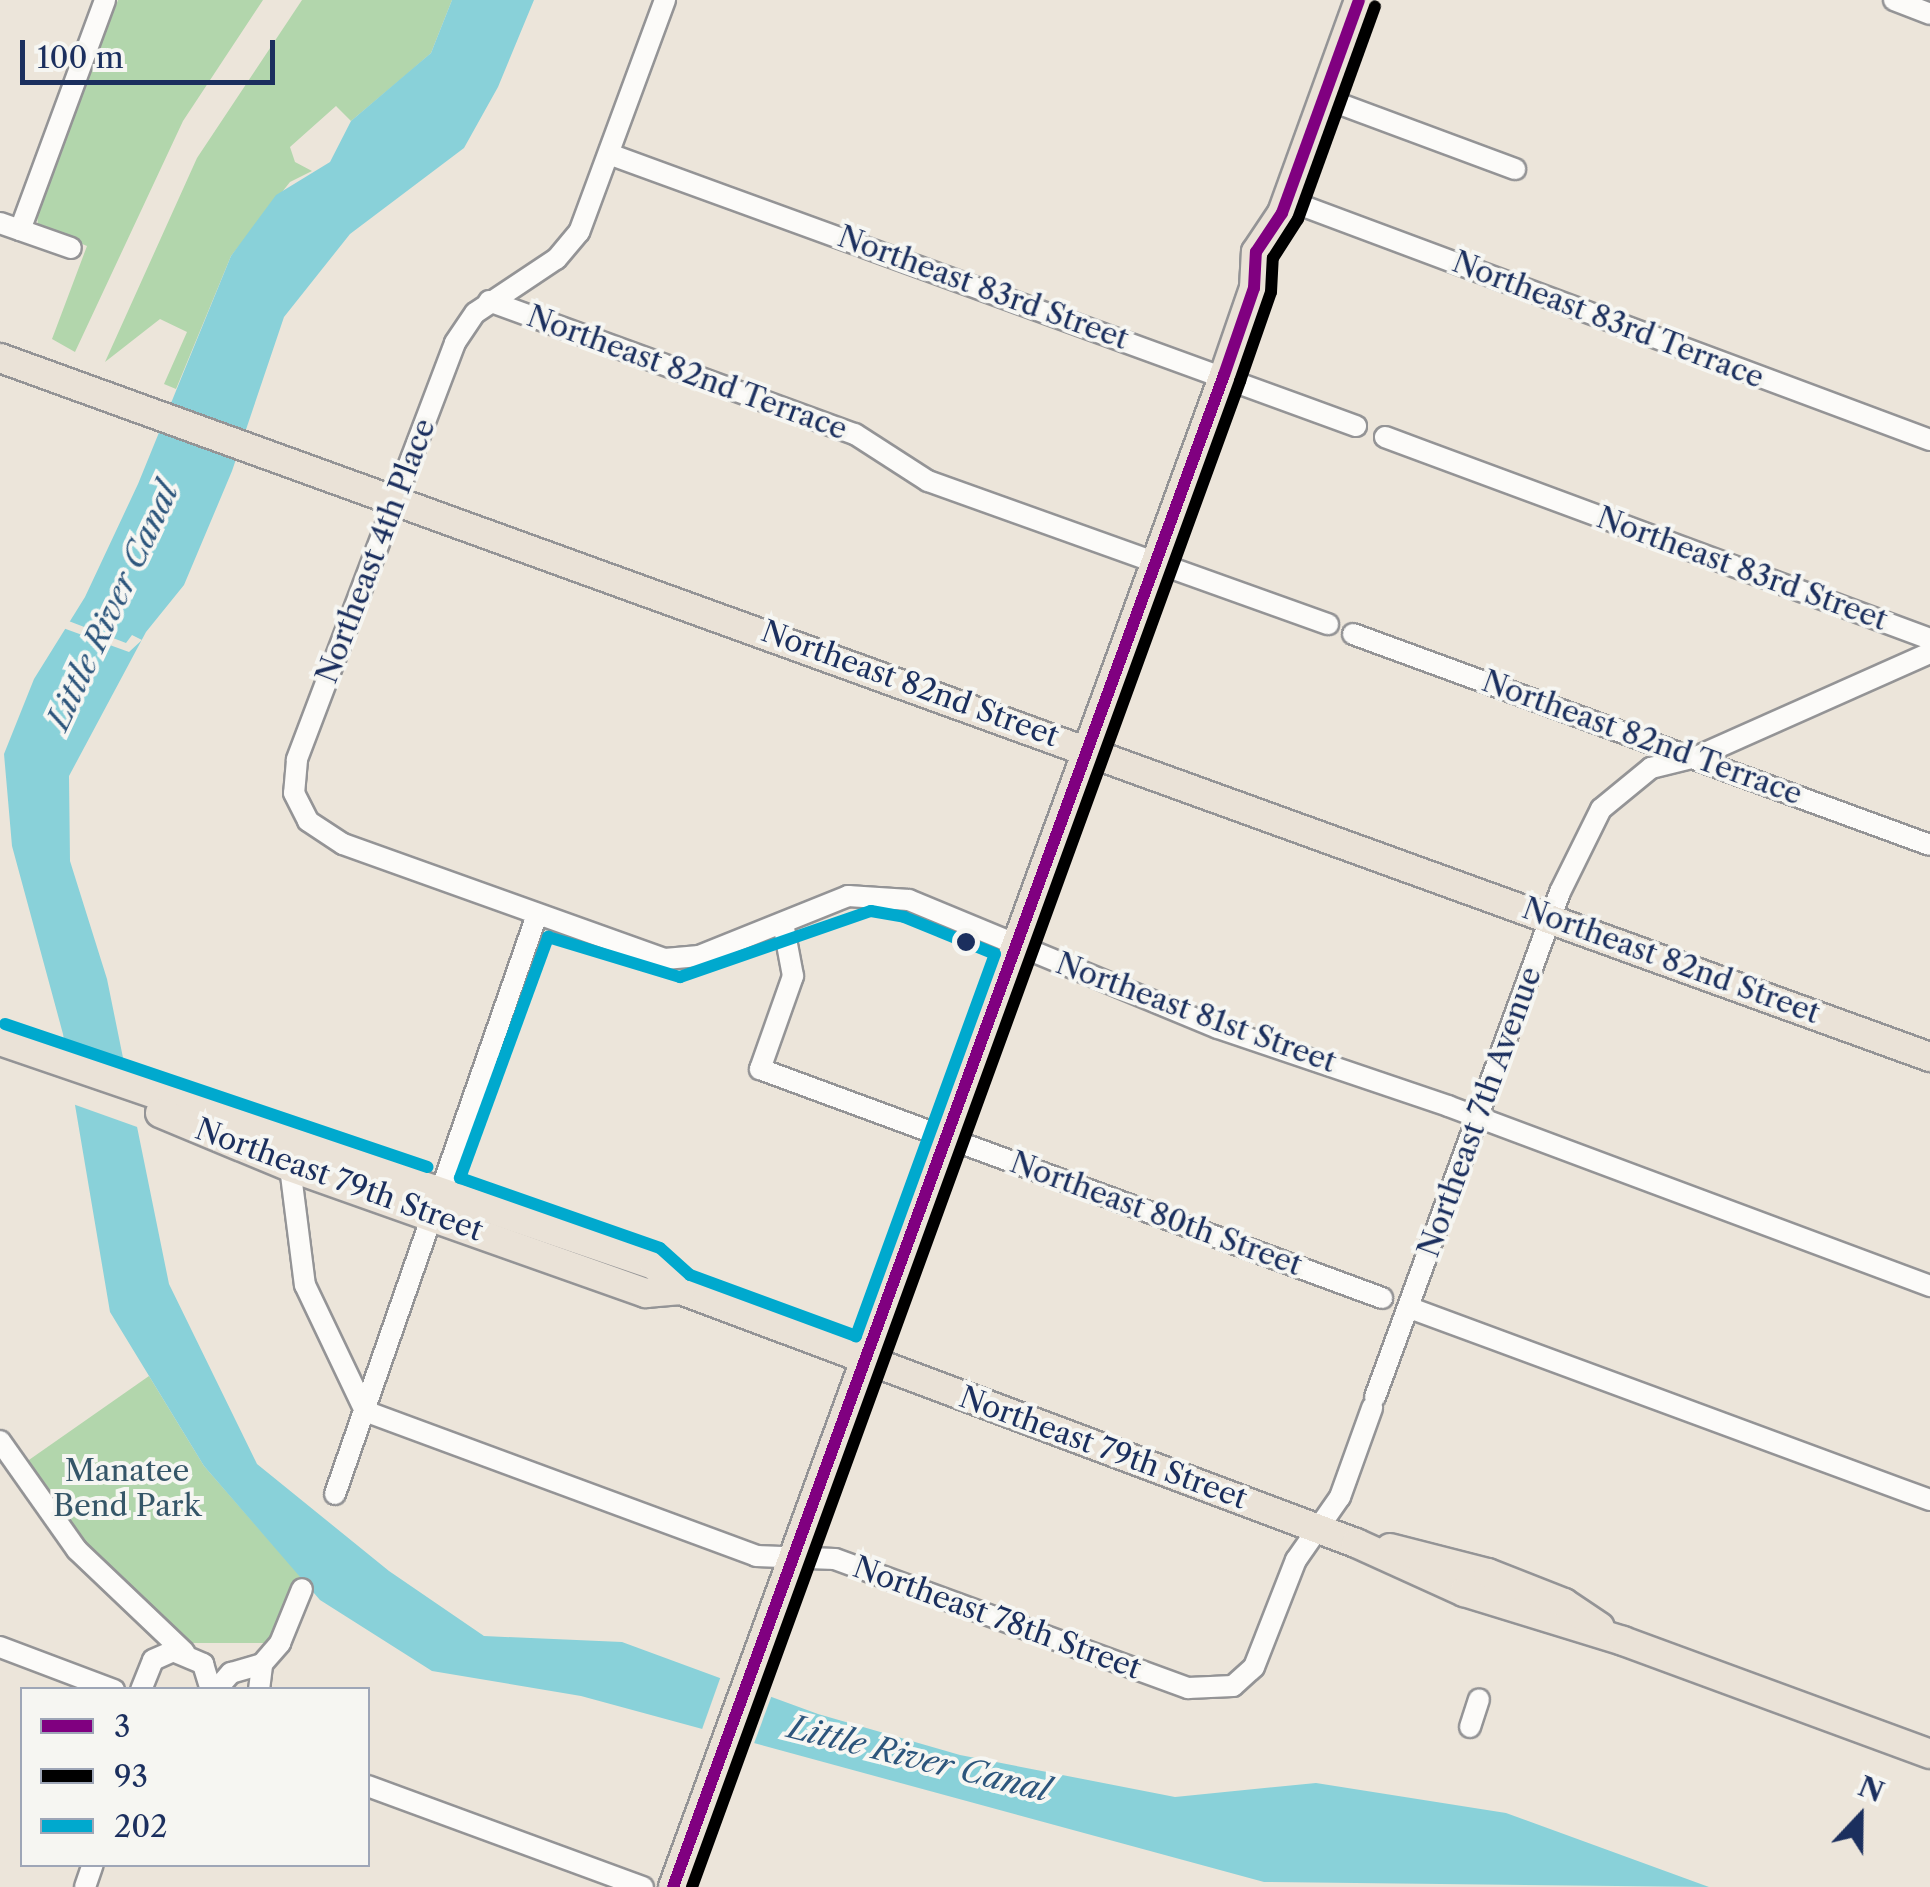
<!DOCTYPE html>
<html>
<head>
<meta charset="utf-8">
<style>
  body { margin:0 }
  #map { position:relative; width:1930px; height:1887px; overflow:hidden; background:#ece5da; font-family:"Libre Caslon Text",serif }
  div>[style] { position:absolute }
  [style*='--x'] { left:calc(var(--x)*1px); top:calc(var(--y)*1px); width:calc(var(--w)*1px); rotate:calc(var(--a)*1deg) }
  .green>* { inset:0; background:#b2d6ac }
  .water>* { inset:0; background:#89d1d9 }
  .pier>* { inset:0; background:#ece5da }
  .roads { filter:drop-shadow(2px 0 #949496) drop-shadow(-2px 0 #949496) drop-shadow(0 2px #949496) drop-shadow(0 -2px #949496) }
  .minor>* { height:20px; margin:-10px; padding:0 10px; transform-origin:10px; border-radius:10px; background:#fcfbf9 }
  .major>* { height:28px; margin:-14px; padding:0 14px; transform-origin:14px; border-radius:14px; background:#eae2d7 }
  .bus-1>* { height:12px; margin:-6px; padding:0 6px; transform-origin:6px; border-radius:6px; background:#800080 }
  .bus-2>* { height:12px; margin:-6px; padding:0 6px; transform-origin:6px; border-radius:6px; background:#000 }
  .bus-3>* { height:12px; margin:-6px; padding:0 6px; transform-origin:6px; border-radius:6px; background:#00a9ce }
  .dots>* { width:28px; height:28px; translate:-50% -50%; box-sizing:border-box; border:5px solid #f6f6f2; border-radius:50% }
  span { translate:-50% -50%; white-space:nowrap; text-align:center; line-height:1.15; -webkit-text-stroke:8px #f6f6f2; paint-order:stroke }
  .street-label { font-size:30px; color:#1b2f5e }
  .park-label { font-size:30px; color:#355668 }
  .water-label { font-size:32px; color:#2c557c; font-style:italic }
  .legend { position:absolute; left:20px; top:1687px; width:350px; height:180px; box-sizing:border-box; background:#f6f6f2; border:2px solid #9ea6b7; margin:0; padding:12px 18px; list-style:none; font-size:30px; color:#1b2f5e }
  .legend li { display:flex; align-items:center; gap:20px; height:50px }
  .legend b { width:50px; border:2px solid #9ea6b7 }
  .north { position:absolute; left:1810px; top:1767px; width:100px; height:100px; -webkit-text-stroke:8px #f6f6f2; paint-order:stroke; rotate:22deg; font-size:28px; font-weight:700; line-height:40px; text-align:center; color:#1b2f5e }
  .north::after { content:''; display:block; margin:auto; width:35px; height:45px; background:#1b2f5e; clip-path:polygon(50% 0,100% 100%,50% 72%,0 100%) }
  .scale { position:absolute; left:20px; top:40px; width:255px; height:45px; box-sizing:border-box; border:5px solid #1b2f5e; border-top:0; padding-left:12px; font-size:30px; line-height:35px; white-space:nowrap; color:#1b2f5e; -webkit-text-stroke:8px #f6f6f2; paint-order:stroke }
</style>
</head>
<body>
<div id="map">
  <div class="green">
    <div style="clip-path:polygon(118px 0,263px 0,183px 121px,75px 352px,52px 339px,87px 246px,38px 225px,37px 215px)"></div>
    <div style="clip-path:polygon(302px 0,452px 0,431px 53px,407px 74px,351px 121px,336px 106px,290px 147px,295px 162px,312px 171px,290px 182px,231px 256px,176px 389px,164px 384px,187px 332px,160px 319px,105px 362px,197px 158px)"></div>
    <div style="clip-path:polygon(149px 1376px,204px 1466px,302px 1578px,280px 1643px,170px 1643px,16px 1469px)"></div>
  </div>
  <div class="water">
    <div style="clip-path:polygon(452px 0,534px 0,498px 87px,464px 148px,350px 234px,284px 317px,232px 471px,184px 585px,146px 632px,69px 776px,70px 861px,107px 979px,169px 1284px,257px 1464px,389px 1571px,484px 1636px,622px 1642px,818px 1714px,960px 1755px,1175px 1797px,1316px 1783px,1506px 1813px,1709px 1887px,1264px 1882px,581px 1696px,432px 1671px,320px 1600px,204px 1466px,110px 1312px,63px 1034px,12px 846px,4px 754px,34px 679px,85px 597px,138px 484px,231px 256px,276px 195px,330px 162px,351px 121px,431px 53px)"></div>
  </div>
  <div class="pier">
    <div style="clip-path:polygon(66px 620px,126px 643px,132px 635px,142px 640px,129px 652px,63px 628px)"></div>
    <div style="clip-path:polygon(59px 1040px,126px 1064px,140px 1128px,70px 1103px)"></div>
    <div style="clip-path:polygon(722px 1673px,773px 1692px,752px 1749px,700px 1735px)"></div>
  </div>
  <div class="roads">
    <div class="minor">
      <div style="--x:665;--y:0;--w:247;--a:110.3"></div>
      <div style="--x:579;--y:232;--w:35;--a:130"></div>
      <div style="--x:556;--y:259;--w:97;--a:146.3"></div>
      <div style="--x:475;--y:313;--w:36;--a:124"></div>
      <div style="--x:455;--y:343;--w:446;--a:110.8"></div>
      <div style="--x:297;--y:760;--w:33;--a:95"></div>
      <div style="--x:294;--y:793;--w:31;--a:63"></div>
      <div style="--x:308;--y:821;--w:42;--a:33.3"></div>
      <div style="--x:343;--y:844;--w:342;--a:19.7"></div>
      <div style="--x:665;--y:959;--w:34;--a:-5"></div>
      <div style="--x:699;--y:956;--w:161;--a:-21.9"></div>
      <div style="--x:848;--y:896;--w:61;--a:3.8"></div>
      <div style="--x:909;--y:900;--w:334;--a:22.5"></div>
      <div style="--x:1218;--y:1028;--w:243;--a:18.7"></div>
      <div style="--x:1448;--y:1106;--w:515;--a:20.48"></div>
      <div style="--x:1894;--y:0;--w:39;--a:21"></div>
      <div style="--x:1324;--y:98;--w:204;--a:20.4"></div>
      <div style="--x:609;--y:154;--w:795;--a:20.01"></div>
      <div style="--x:1287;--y:200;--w:686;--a:20.47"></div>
      <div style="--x:0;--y:223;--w:75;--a:19.4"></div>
      <div style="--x:20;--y:230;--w:245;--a:-69.7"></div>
      <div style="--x:489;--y:301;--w:389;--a:20"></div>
      <div style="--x:855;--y:434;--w:87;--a:32.8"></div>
      <div style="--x:928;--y:481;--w:425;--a:19.7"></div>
      <div style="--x:1385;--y:437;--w:581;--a:20.34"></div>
      <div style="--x:1353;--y:634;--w:614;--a:20.09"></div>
      <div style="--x:783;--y:923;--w:54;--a:79.3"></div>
      <div style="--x:793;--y:976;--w:99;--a:109.5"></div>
      <div style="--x:760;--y:1069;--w:663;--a:20.21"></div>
      <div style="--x:290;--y:1167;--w:119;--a:82.8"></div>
      <div style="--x:305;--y:1285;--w:140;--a:64.5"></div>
      <div style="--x:365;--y:1411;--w:417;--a:20.3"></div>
      <div style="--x:756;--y:1556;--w:79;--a:2.2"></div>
      <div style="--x:835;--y:1559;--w:376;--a:20.1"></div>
      <div style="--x:1188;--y:1688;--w:45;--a:-2.5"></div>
      <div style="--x:1233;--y:1686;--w:28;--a:-42"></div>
      <div style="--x:1254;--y:1667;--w:115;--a:-68.6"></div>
      <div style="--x:1296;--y:1560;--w:77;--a:-55.1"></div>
      <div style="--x:1340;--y:1497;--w:95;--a:-70.2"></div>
      <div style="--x:1410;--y:1308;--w:554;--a:20.27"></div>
      <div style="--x:1375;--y:1397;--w:538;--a:-69.88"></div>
      <div style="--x:1560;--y:892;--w:93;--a:-63.7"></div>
      <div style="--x:1601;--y:809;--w:65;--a:-39.4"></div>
      <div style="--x:1651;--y:768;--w:46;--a:-13.7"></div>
      <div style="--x:1696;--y:757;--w:256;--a:-24"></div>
      <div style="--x:0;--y:1441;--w:133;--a:54.8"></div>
      <div style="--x:77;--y:1550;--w:148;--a:43.6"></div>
      <div style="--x:335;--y:1494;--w:613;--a:-70.77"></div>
      <div style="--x:0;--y:1647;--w:122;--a:20.7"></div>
      <div style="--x:141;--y:1690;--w:32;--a:-68"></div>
      <div style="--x:153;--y:1660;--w:22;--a:-24"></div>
      <div style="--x:173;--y:1651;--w:33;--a:23"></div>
      <div style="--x:203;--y:1664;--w:27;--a:73"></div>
      <div style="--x:216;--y:1690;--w:23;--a:-49"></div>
      <div style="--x:231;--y:1673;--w:32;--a:-16"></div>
      <div style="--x:262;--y:1664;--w:28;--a:-49"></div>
      <div style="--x:280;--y:1643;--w:58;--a:-67.8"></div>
      <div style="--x:259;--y:1690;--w:26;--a:-83"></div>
      <div style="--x:1470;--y:1727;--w:29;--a:-72"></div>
      <div style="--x:368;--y:1786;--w:293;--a:20.2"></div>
      <div style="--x:85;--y:1887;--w:24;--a:-71"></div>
    </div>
    <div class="major">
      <div style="--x:0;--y:358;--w:2053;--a:19.91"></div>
      <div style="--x:0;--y:1041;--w:691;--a:18.91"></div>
      <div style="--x:654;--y:1265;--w:37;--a:43"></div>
      <div style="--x:681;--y:1290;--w:721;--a:20.55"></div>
      <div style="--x:1356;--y:1543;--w:119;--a:24.4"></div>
      <div style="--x:1464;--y:1592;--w:166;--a:17.1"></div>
      <div style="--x:1623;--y:1641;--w:327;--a:20.2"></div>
      <div style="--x:160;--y:1113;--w:141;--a:22.6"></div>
      <div style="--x:290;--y:1167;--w:378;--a:19.5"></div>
      <div style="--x:646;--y:1293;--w:35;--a:-5"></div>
      <div style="--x:1390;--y:1548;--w:101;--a:14.3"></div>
      <div style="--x:1488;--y:1573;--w:82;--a:21.5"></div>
      <div style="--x:1564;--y:1603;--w:43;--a:33.7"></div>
      <div style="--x:673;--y:1887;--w:1609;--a:-69.98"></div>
      <div style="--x:1224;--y:375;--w:92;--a:-71"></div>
      <div style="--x:1254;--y:288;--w:36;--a:-87"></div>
      <div style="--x:1256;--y:252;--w:47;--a:-56.3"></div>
      <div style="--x:1282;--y:213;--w:226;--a:-70.1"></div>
    </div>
  </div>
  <div class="bus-1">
    <div style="--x:673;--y:1887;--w:1609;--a:-69.98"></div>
    <div style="--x:1224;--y:375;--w:92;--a:-71"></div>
    <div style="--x:1254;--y:288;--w:36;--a:-87"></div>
    <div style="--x:1256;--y:252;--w:47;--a:-56.3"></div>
    <div style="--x:1282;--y:213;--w:226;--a:-70.1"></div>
  </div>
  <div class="bus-2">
    <div style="--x:692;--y:1887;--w:1603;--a:-70"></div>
    <div style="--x:1240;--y:381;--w:94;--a:-70.8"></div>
    <div style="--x:1271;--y:292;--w:34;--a:-87"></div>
    <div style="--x:1273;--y:258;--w:46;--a:-57.3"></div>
    <div style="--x:1298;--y:219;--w:226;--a:-70.1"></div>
  </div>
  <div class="bus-3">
    <div style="--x:871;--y:911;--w:34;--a:10"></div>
    <div style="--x:904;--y:917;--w:98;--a:22.1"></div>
    <div style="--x:995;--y:954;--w:407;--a:110"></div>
    <div style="--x:856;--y:1336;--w:177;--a:-159.8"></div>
    <div style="--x:690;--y:1275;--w:40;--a:-138"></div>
    <div style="--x:660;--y:1248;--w:212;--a:-160.7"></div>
    <div style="--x:460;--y:1178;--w:257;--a:-69.9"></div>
    <div style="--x:548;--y:937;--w:138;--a:16.9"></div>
    <div style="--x:680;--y:977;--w:202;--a:-19.1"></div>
    <div style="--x:5;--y:1024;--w:446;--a:18.7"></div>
  </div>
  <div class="dots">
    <div style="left:966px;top:942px;background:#1b2f5e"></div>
  </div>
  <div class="street-label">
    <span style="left:983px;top:288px;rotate:20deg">Northeast 83rd Street</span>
    <span style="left:1608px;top:320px;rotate:21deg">Northeast 83rd Terrace</span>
    <span style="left:687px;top:373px;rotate:20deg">Northeast 82nd Terrace</span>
    <span style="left:376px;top:551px;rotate:-69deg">Northeast 4th Place</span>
    <span style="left:1742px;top:569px;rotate:20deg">Northeast 83rd Street</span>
    <span style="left:910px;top:684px;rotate:20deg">Northeast 82nd Street</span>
    <span style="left:1642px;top:738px;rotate:20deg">Northeast 82nd Terrace</span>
    <span style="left:1671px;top:961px;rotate:20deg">Northeast 82nd Street</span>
    <span style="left:1196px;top:1013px;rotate:20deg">Northeast 81st Street</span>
    <span style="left:1480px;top:1112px;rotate:-70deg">Northeast 7th Avenue</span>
    <span style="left:339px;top:1180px;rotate:20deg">Northeast 79th Street</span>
    <span style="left:1156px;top:1214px;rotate:20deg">Northeast 80th Street</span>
    <span style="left:1103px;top:1448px;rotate:20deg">Northeast 79th Street</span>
    <span style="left:997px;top:1618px;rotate:20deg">Northeast 78th Street</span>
  </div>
  <div class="park-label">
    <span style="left:127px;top:1488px">Manatee<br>Bend Park</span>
  </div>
  <div class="water-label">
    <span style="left:113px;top:606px;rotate:-65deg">Little River Canal</span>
    <span style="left:919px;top:1759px;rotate:14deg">Little River Canal</span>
  </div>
  <ul class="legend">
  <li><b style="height:12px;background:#800080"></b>3</li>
  <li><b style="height:12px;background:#000"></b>93</li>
  <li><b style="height:12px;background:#00a9ce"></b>202</li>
  </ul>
  <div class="north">N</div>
  <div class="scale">100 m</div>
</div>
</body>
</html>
